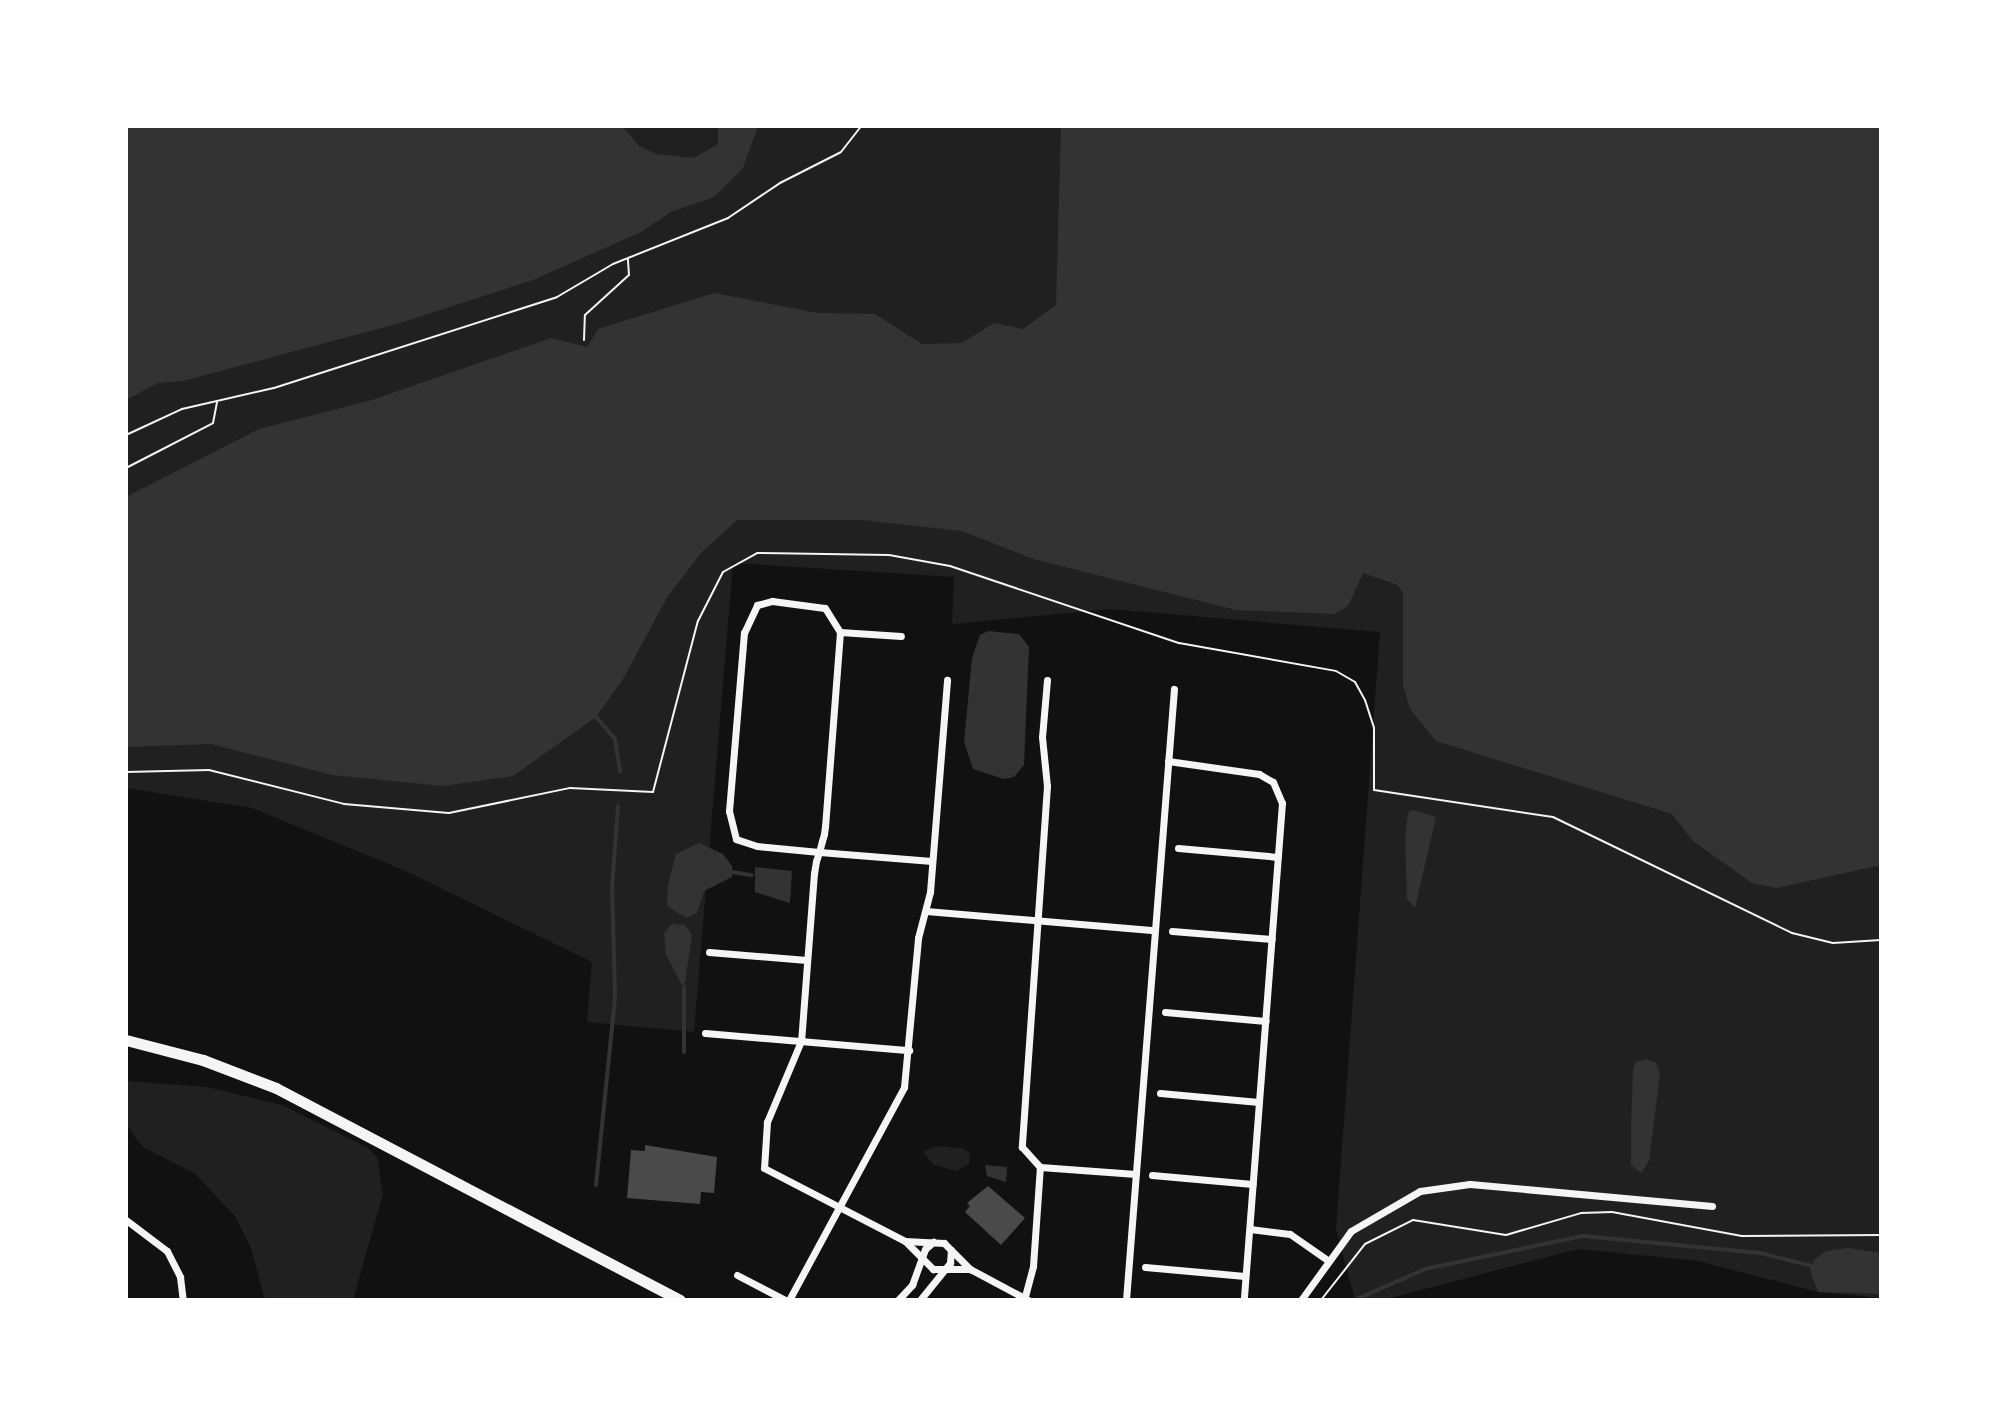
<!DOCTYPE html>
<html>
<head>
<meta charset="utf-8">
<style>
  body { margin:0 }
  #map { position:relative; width:2007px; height:1426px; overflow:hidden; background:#111; font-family:Karla,sans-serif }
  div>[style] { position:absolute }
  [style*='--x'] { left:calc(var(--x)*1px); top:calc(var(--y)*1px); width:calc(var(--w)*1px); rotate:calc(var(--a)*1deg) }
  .green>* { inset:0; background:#202020 }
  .water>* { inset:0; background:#333 }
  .stream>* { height:4px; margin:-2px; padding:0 2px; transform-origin:2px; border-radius:2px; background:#333 }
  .building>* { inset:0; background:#4a4a4a }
  .path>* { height:2px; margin:-1px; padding:0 1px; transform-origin:1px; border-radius:1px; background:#f5f5f5 }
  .minor>* { height:7px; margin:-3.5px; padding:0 3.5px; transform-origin:3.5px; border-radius:3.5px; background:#f5f5f5 }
  .secondary>* { height:11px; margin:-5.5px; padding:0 5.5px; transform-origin:5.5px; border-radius:5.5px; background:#f5f5f5 }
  span { translate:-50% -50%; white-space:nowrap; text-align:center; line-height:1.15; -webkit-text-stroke:7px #fff; paint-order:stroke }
  .frame { position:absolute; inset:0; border:128px solid #fff; pointer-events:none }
</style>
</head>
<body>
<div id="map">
  <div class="green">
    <div style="clip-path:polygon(569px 126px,1881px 126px,1881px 1298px,1818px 1292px,1698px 1261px,1578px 1249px,1383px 1300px,1355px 1300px,1336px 1229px,1380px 632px,1110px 609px,952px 624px,954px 577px,733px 563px,694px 1032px,587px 1022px,592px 962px,408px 872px,252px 808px,126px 788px,126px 223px)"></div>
    <div style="clip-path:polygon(126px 1081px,207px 1087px,282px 1105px,368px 1148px,377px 1157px,383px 1194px,353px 1300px,265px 1300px,251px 1248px,235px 1216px,194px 1173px,143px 1147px,133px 1135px,126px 1121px)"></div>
    <div style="clip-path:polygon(935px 1146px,963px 1148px,970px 1154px,969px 1164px,956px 1171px,934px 1165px,923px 1152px)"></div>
  </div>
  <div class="water">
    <div style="clip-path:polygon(126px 126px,622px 126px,639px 146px,656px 154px,694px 158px,718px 144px,718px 126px,758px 126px,743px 168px,714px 197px,671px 212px,641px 232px,533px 280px,400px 323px,183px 381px,158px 383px,126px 400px)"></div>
    <div style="clip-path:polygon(1061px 126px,1881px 126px,1881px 865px,1777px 888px,1752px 883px,1693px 841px,1672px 814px,1436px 741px,1410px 709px,1403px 685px,1403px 593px,1398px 585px,1363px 573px,1348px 606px,1335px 614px,1236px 610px,1033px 559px,962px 531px,862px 520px,737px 520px,702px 552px,668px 596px,623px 679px,596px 717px,513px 776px,443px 786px,332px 775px,211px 744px,126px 747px,126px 497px,259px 429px,372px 400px,551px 338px,587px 347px,598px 329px,714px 293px,818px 313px,875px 314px,922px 344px,962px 343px,994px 323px,1023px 329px,1056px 305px)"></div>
    <div style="clip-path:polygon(988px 631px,1019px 634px,1029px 647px,1024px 765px,1014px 777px,1004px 779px,973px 769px,964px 742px,972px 658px,980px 635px)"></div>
    <div style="clip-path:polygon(1413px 810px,1436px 817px,1415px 908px,1407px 899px,1405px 837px,1408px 812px)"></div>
    <div style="clip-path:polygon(699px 843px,723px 854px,732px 866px,732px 877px,704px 891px,697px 913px,686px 918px,667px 906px,668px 885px,676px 854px)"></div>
    <div style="clip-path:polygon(755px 867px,792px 871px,790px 903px,755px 892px)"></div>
    <div style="clip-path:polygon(672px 924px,685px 925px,692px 935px,684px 989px,666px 954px,664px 933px)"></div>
    <div style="clip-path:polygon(1646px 1059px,1656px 1063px,1660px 1073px,1649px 1161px,1641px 1173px,1631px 1165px,1631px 1129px,1633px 1069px,1636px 1062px)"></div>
    <div style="clip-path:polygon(985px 1165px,1007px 1167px,1006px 1182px,987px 1176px)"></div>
    <div style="clip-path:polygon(1848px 1248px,1881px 1253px,1881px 1294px,1818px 1292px,1810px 1270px,1815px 1259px,1826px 1251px)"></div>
  </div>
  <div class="stream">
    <div style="--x:596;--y:717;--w:29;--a:49"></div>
    <div style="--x:615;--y:739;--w:33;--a:81"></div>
    <div style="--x:732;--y:872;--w:20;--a:9"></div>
    <div style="--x:684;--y:989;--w:63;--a:90"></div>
    <div style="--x:596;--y:1185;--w:189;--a:-84.2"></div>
    <div style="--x:615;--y:997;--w:111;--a:-91.5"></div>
    <div style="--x:612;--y:886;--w:80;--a:-85.7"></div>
    <div style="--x:1355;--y:1300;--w:77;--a:-23.9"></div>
    <div style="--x:1425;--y:1269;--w:161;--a:-11.8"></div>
    <div style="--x:1583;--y:1236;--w:178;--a:5.5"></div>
    <div style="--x:1760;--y:1253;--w:54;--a:14"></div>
  </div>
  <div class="building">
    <div style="clip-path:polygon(645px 1145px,717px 1157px,714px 1193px,701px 1192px,700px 1204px,627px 1198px,631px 1150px,645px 1151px)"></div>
    <div style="clip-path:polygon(988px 1186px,1025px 1218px,1001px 1245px,965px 1212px,970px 1206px,967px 1203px)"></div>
  </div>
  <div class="path">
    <div style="--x:584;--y:340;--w:25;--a:-88"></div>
    <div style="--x:585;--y:315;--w:59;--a:-42.3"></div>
    <div style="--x:629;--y:275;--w:16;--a:-94"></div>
    <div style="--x:126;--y:435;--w:62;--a:-24.9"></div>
    <div style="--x:182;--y:409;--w:94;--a:-12.9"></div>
    <div style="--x:274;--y:388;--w:297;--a:-17.8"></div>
    <div style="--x:557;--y:297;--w:65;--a:-30.5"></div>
    <div style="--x:613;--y:264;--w:124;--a:-21.8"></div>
    <div style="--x:728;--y:218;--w:63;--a:-33.9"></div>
    <div style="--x:780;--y:183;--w:68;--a:-26.9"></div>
    <div style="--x:841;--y:152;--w:33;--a:-52"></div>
    <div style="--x:126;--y:468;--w:98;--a:-27.3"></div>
    <div style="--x:213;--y:423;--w:21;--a:-79"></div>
    <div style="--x:126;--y:772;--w:83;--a:-1.4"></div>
    <div style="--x:209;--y:770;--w:139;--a:14.1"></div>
    <div style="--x:344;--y:804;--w:105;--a:4.9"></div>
    <div style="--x:449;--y:813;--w:124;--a:-11.7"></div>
    <div style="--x:570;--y:788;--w:83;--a:2.8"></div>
    <div style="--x:653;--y:792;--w:177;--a:-75.3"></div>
    <div style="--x:698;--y:621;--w:55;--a:-63"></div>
    <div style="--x:723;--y:572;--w:39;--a:-29"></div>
    <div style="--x:757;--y:553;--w:132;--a:0.9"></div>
    <div style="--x:889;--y:555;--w:62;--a:10.2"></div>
    <div style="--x:950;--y:566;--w:242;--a:18.6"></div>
    <div style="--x:1179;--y:643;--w:159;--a:10.1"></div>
    <div style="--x:1336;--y:671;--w:22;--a:30"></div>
    <div style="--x:1355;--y:682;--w:21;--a:61"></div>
    <div style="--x:1365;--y:700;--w:29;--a:72"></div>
    <div style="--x:1374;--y:728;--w:62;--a:90"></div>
    <div style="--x:1374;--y:790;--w:181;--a:8.6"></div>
    <div style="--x:1553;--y:817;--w:266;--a:25.9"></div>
    <div style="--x:1792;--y:933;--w:42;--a:13.7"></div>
    <div style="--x:1833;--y:943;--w:48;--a:-3.6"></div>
    <div style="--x:1321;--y:1300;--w:71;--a:-51.8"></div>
    <div style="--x:1365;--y:1244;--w:54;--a:-26.6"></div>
    <div style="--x:1413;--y:1220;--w:94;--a:9.2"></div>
    <div style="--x:1506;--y:1235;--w:78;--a:-16.3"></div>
    <div style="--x:1581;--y:1213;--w:31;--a:-2"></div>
    <div style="--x:1612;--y:1212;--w:132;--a:10.5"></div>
    <div style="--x:1742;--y:1236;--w:139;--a:-0.4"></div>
  </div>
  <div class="minor">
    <div style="--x:840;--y:632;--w:61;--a:3.8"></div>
    <div style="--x:1047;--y:680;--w:57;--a:95"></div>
    <div style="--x:1042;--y:737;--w:49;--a:84.2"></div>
    <div style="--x:1047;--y:786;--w:362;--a:94"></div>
    <div style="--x:1022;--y:1147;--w:27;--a:48"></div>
    <div style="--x:1040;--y:1167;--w:96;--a:4.2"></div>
    <div style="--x:1168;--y:761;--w:92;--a:8.1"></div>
    <div style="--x:1259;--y:774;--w:16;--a:30"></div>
    <div style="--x:1273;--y:782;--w:23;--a:67"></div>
    <div style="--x:1282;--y:803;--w:498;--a:94.4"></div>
    <div style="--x:1178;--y:848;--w:100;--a:5.1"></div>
    <div style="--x:932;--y:861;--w:113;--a:-175.4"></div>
    <div style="--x:819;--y:852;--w:62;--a:-174.5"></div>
    <div style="--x:757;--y:846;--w:22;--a:-162"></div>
    <div style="--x:736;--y:839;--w:29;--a:-104"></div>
    <div style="--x:729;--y:811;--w:179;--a:-85.2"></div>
    <div style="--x:744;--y:633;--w:31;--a:-65"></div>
    <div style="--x:757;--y:605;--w:16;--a:-15"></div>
    <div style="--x:772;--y:601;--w:53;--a:7.5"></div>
    <div style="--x:825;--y:608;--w:28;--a:58"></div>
    <div style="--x:840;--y:632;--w:195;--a:94.4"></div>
    <div style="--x:825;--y:826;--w:8;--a:97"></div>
    <div style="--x:824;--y:834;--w:7;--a:106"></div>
    <div style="--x:822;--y:841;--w:11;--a:105"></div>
    <div style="--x:819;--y:852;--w:9;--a:108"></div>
    <div style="--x:816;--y:861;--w:12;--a:99"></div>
    <div style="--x:814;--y:873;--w:169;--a:94.4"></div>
    <div style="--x:801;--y:1041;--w:88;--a:112.8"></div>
    <div style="--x:767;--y:1122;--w:46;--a:93.7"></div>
    <div style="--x:764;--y:1168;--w:159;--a:27.4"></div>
    <div style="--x:905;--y:1241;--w:39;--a:3"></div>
    <div style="--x:944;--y:1243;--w:37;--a:45"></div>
    <div style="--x:970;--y:1269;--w:66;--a:28.1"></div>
    <div style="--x:926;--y:911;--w:229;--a:4.8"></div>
    <div style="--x:1172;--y:931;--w:100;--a:4.6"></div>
    <div style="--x:709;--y:952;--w:98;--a:4.7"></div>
    <div style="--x:1165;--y:1012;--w:101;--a:5.1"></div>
    <div style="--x:705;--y:1033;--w:205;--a:4.8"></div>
    <div style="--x:1160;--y:1093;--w:99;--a:5.2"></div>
    <div style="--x:1152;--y:1175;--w:101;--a:5.1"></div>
    <div style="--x:126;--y:1220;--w:51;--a:37.1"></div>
    <div style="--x:167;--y:1251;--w:29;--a:63"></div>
    <div style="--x:180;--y:1277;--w:23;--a:83"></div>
    <div style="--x:1250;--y:1229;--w:40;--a:7.1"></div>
    <div style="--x:1290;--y:1234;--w:44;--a:34.8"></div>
    <div style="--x:907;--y:1243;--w:37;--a:45"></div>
    <div style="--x:933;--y:1269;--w:36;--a:0"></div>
    <div style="--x:1145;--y:1267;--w:100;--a:5.1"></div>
    <div style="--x:737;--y:1275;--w:54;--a:27.5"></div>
    <div style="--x:789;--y:1300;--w:242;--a:-61.6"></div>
    <div style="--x:904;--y:1087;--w:150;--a:-84.6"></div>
    <div style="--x:918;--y:938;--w:48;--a:-75.4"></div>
    <div style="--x:930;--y:892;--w:213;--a:-85.4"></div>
    <div style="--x:898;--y:1300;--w:21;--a:-47"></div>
    <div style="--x:912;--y:1285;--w:38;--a:-70"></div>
    <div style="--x:925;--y:1249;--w:11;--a:-41"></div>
    <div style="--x:920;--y:1300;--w:48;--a:-51"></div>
    <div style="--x:950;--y:1263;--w:13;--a:-86"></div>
    <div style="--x:1024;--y:1300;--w:35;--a:-75"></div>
    <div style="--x:1033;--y:1266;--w:99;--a:-86"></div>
    <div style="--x:1126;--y:1300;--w:613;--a:-85.51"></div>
    <div style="--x:1301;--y:1300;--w:85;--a:-54.1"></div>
    <div style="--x:1351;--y:1231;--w:80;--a:-30.1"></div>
    <div style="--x:1420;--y:1191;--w:50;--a:-8"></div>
    <div style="--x:1470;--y:1184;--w:243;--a:5.2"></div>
  </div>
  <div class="secondary">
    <div style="--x:126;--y:1040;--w:80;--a:14.6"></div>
    <div style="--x:203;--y:1060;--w:78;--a:21"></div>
    <div style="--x:276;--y:1088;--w:456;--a:27.7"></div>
  </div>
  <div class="frame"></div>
</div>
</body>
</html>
